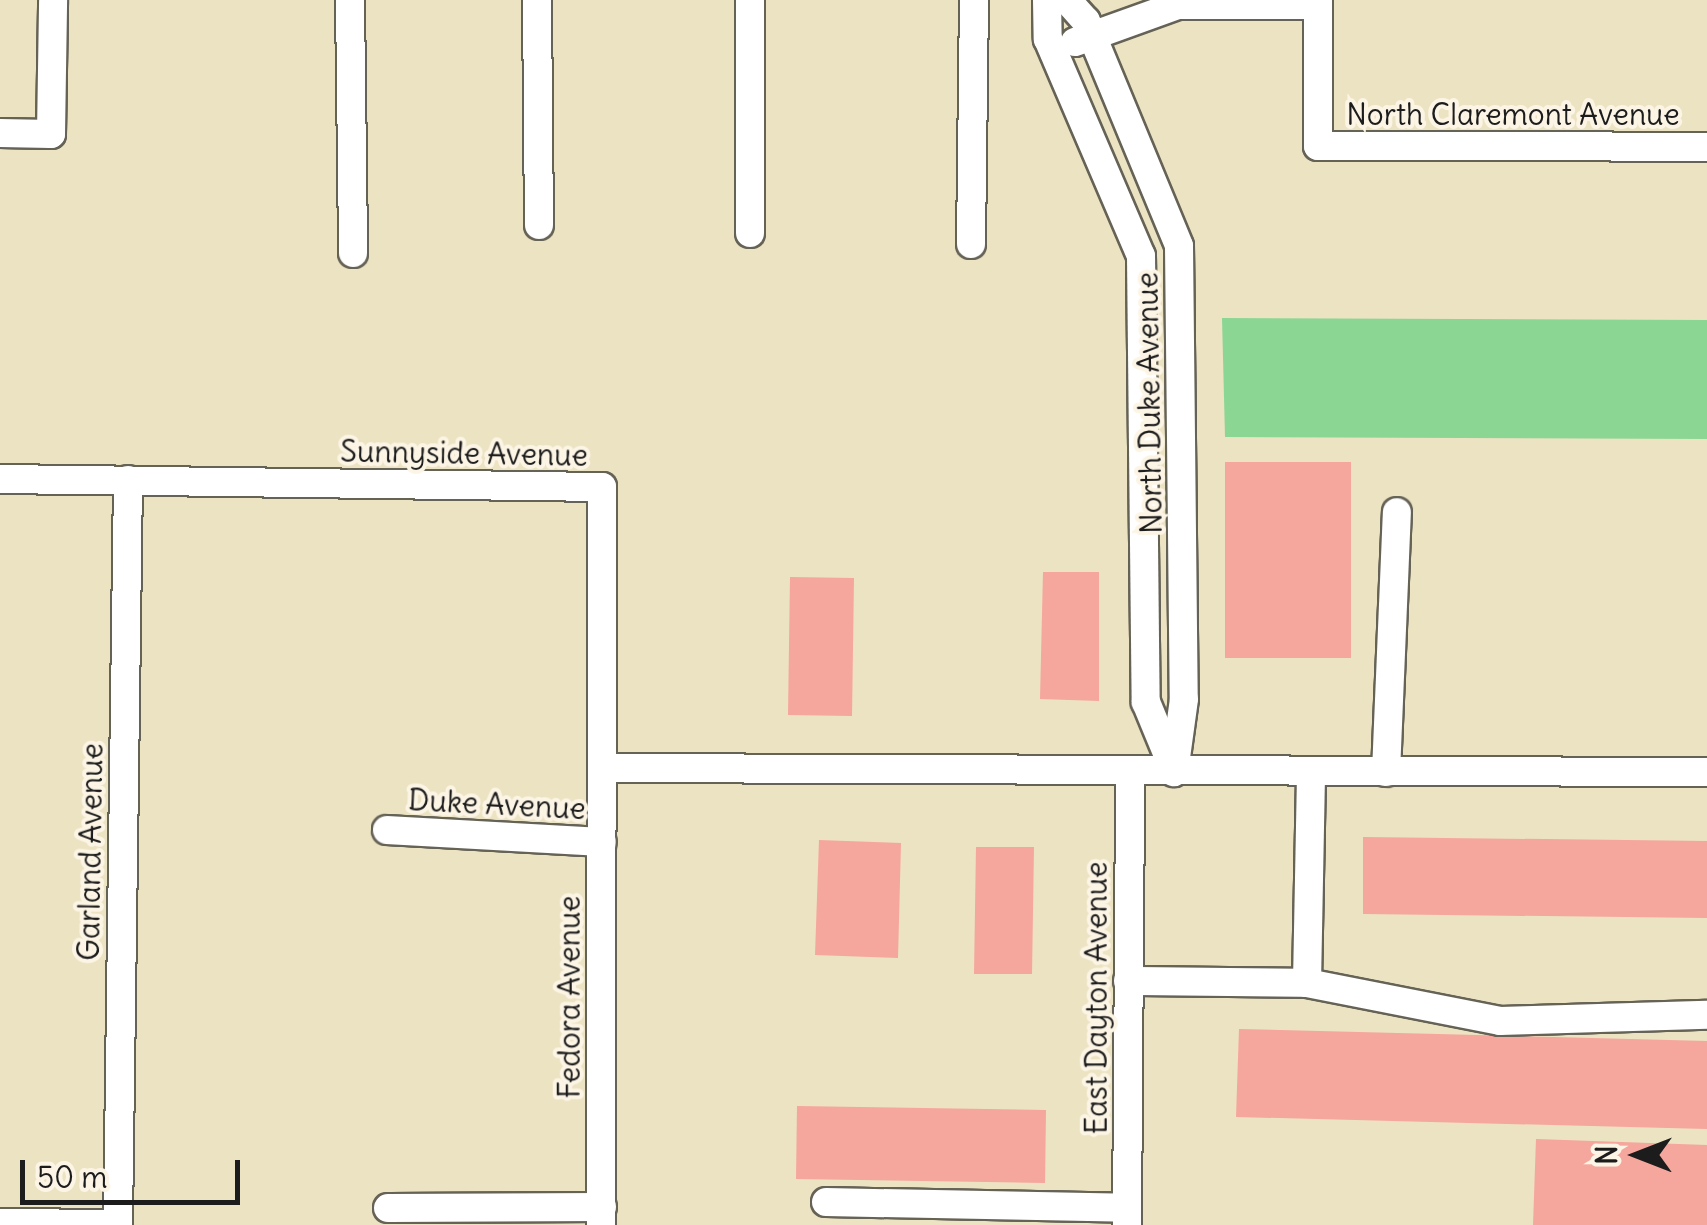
<!DOCTYPE html>
<html>
<head>
<meta charset="utf-8">
<style>
  body { margin:0 }
  #map { position:relative; width:1707px; height:1225px; overflow:hidden; background:#ece3c3; font-family:Delius,sans-serif }
  div>[style] { position:absolute }
  [style*='--x'] { left:calc(var(--x)*1px); top:calc(var(--y)*1px); width:calc(var(--w)*1px); rotate:calc(var(--a)*1deg) }
  .green>* { inset:0; background:#8bd693 }
  .building>* { inset:0; background:#f5a69d }
  .roads { filter:drop-shadow(2px 0 #656256) drop-shadow(-2px 0 #656256) drop-shadow(0 2px #656256) drop-shadow(0 -2px #656256) }
  .minor>* { height:28px; margin:-14px; padding:0 14px; transform-origin:14px; border-radius:14px; background:#fff }
  span { translate:-50% -50%; white-space:nowrap; text-align:center; line-height:1.15; -webkit-text-stroke:8px #fcf5e5; paint-order:stroke }
  .street-label { font-size:30px; color:#1c1c1c }
  .north { position:absolute; left:1587px; top:1105px; width:100px; height:100px; -webkit-text-stroke:8px #fcf5e5; paint-order:stroke; rotate:270deg; font-size:28px; font-weight:700; line-height:40px; text-align:center; color:#1c1c1c }
  .north::after { content:''; display:block; margin:auto; width:35px; height:45px; background:#1c1c1c; clip-path:polygon(50% 0,100% 100%,50% 72%,0 100%) }
  .scale { position:absolute; left:20px; top:1160px; width:220px; height:45px; box-sizing:border-box; border:5px solid #1c1c1c; border-top:0; padding-left:12px; font-size:30px; line-height:35px; white-space:nowrap; color:#1c1c1c; -webkit-text-stroke:8px #fcf5e5; paint-order:stroke }
</style>
</head>
<body>
<div id="map">
  <div class="green">
    <div style="clip-path:polygon(1222px 318px,1707px 320px,1707px 439px,1225px 437px)"></div>
  </div>
  <div class="building">
    <div style="clip-path:polygon(1225px 462px,1351px 462px,1351px 658px,1225px 658px)"></div>
    <div style="clip-path:polygon(1043px 572px,1099px 572px,1099px 701px,1040px 699px)"></div>
    <div style="clip-path:polygon(790px 577px,854px 578px,852px 716px,788px 715px)"></div>
    <div style="clip-path:polygon(1363px 837px,1707px 841px,1707px 918px,1363px 914px)"></div>
    <div style="clip-path:polygon(819px 840px,901px 843px,898px 958px,815px 955px)"></div>
    <div style="clip-path:polygon(976px 847px,1034px 847px,1032px 974px,974px 974px)"></div>
    <div style="clip-path:polygon(1239px 1029px,1707px 1041px,1707px 1129px,1236px 1117px)"></div>
    <div style="clip-path:polygon(797px 1106px,1046px 1110px,1045px 1183px,796px 1179px)"></div>
    <div style="clip-path:polygon(1536px 1139px,1707px 1145px,1707px 1225px,1533px 1225px)"></div>
  </div>
  <div class="roads">
    <div class="minor">
      <div style="--x:350;--y:0;--w:253;--a:89.3"></div>
      <div style="--x:537;--y:0;--w:225;--a:89.5"></div>
      <div style="--x:750;--y:0;--w:233;--a:90"></div>
      <div style="--x:1047;--y:0;--w:39;--a:89"></div>
      <div style="--x:1048;--y:39;--w:236;--a:66.8"></div>
      <div style="--x:1141;--y:256;--w:446;--a:89.4"></div>
      <div style="--x:1146;--y:702;--w:74;--a:67.6"></div>
      <div style="--x:1067;--y:0;--w:28;--a:48"></div>
      <div style="--x:1086;--y:21;--w:243;--a:67.5"></div>
      <div style="--x:1179;--y:246;--w:453;--a:89.4"></div>
      <div style="--x:1184;--y:699;--w:74;--a:97.8"></div>
      <div style="--x:1318;--y:0;--w:146;--a:90"></div>
      <div style="--x:1318;--y:146;--w:389;--a:0.1"></div>
      <div style="--x:1075;--y:42;--w:109;--a:-19.8"></div>
      <div style="--x:1178;--y:5;--w:140;--a:0"></div>
      <div style="--x:0;--y:133;--w:51;--a:1.1"></div>
      <div style="--x:51;--y:134;--w:134;--a:-89.1"></div>
      <div style="--x:971;--y:244;--w:244;--a:-89.3"></div>
      <div style="--x:0;--y:479;--w:602;--a:0.76"></div>
      <div style="--x:602;--y:487;--w:738;--a:90.08"></div>
      <div style="--x:605;--y:768;--w:1102;--a:0.21"></div>
      <div style="--x:1386;--y:772;--w:260;--a:-87.6"></div>
      <div style="--x:387;--y:830;--w:215;--a:3.2"></div>
      <div style="--x:1128;--y:981;--w:179;--a:0.6"></div>
      <div style="--x:1307;--y:983;--w:211;--a:-88.9"></div>
      <div style="--x:1307;--y:983;--w:197;--a:11.1"></div>
      <div style="--x:1500;--y:1021;--w:207;--a:-1.7"></div>
      <div style="--x:826;--y:1202;--w:301;--a:1.1"></div>
      <div style="--x:388;--y:1208;--w:214;--a:-0.3"></div>
      <div style="--x:0;--y:1223;--w:118;--a:0.5"></div>
      <div style="--x:118;--y:1224;--w:744;--a:-89.23"></div>
      <div style="--x:1127;--y:1225;--w:453;--a:-89.6"></div>
    </div>
  </div>
  <div class="street-label">
    <span style="left:1513px;top:114px">North Claremont Avenue</span>
    <span style="left:1149px;top:403px;rotate:-91deg">North Duke Avenue</span>
    <span style="left:464px;top:453px;rotate:1deg">Sunnyside Avenue</span>
    <span style="left:497px;top:804px;rotate:3deg">Duke Avenue</span>
    <span style="left:90px;top:852px;rotate:-89deg">Garland Avenue</span>
    <span style="left:569px;top:997px;rotate:-90deg">Fedora Avenue</span>
    <span style="left:1096px;top:998px;rotate:-90deg">East Dayton Avenue</span>
  </div>
  <div class="north">N</div>
  <div class="scale">50 m</div>
</div>
</body>
</html>
